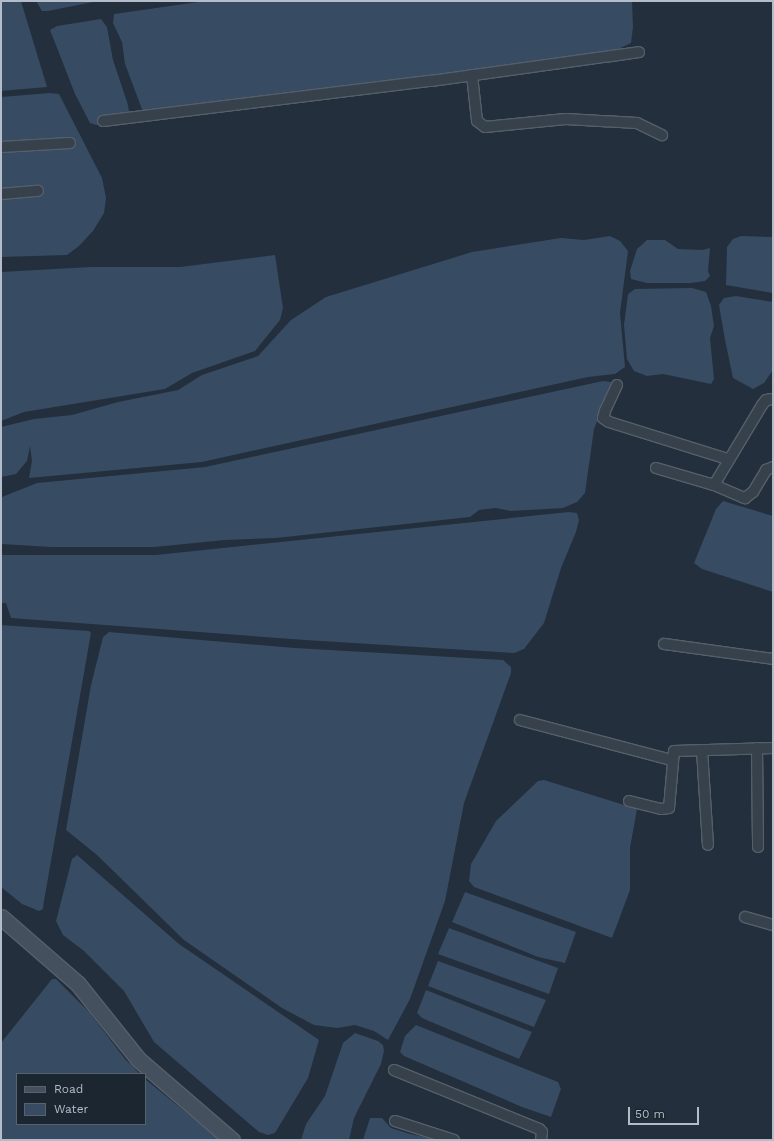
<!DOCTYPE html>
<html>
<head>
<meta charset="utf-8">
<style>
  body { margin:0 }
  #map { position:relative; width:774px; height:1141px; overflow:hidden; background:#232f3c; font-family:"Work Sans",sans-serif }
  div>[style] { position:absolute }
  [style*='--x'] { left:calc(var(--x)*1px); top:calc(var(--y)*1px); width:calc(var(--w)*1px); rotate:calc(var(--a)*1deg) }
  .water>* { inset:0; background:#374b63 }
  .roads { filter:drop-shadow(1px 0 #555f6a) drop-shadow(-1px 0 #555f6a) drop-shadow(0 1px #555f6a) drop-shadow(0 -1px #555f6a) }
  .street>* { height:10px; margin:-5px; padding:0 5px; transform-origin:5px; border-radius:5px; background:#37414c }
  .secondary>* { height:15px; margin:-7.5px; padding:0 7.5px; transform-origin:7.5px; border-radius:7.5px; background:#45505f }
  span { translate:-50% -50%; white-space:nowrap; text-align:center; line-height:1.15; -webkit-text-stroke:3px #1c2631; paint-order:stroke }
  .frame { position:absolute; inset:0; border:2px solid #b3bcc8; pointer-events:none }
  .legend { position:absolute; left:16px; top:1073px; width:130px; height:52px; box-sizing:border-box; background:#1c2631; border:1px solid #58626d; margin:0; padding:5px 7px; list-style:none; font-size:12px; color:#b3bcc8 }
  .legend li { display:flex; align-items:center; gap:8px; height:20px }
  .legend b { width:20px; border:1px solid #58626d }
  .scale { position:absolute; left:628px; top:1107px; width:71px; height:18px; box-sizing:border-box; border:2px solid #b3bcc8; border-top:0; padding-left:5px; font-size:12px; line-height:14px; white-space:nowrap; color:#b3bcc8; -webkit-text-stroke:3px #1c2631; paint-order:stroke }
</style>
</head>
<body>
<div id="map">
  <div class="water">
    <div style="clip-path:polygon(1px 1px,21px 1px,47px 87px,1px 91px)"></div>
    <div style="clip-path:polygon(36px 1px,98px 1px,48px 11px,42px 11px)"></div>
    <div style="clip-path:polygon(205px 1px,632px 1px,633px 27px,631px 43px,612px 52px,452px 76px,143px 112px,125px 64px,122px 42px,113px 23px,114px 14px)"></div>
    <div style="clip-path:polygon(101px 19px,107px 27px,113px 60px,128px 105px,130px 119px,96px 125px,90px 123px,75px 94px,50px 30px,57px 26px)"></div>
    <div style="clip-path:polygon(50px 93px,59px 94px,102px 178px,106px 198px,104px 213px,93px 231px,79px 246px,67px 255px,1px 257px,1px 97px)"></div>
    <div style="clip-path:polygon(610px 236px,620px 241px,628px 251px,620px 313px,625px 367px,615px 374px,588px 377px,202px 462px,29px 478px,32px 461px,30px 446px,27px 461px,16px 474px,1px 477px,1px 427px,34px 419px,72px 415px,118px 402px,178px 390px,202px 375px,258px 356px,291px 320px,326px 297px,472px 252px,561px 238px,584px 240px)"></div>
    <div style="clip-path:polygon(741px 236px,773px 237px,773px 293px,726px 285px,727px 247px,733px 239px)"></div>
    <div style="clip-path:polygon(647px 240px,665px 240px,678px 249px,703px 250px,710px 248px,708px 271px,710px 276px,705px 281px,691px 283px,647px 283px,631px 279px,630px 271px,637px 249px)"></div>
    <div style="clip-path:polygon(275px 255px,283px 308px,280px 320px,255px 351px,192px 373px,165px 389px,24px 412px,1px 421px,1px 272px,91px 267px,180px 267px)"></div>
    <div style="clip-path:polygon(692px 288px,706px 292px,711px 306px,714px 326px,710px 338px,714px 379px,711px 384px,663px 374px,647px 376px,634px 371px,627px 359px,624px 325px,628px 294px,635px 289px)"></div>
    <div style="clip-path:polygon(736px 296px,773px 302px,773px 370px,764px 383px,753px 389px,733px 378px,725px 340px,719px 305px,724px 298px)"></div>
    <div style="clip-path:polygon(603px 381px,611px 382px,611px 386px,594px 429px,585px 493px,577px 502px,563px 508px,511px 511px,496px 508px,479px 510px,470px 517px,276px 538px,225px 540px,154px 547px,51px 547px,1px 544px,2px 497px,37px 483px,205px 467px)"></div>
    <div style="clip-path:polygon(723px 501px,773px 516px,773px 592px,702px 569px,694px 563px,716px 509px)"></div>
    <div style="clip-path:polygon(569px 512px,577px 513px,579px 520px,576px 532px,561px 568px,544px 623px,524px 649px,514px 653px,305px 640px,11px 618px,6px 603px,1px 603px,1px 555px,156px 555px)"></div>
    <div style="clip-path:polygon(1px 625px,89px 631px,91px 633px,44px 901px,43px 909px,39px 911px,22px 904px,1px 887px)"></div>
    <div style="clip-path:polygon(109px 632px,295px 648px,503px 660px,511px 667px,511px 673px,464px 803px,445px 901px,410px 999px,388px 1040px,374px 1031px,355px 1025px,337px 1028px,314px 1025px,282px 1008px,184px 940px,97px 855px,66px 830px,91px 685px,103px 637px)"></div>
    <div style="clip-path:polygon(544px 780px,637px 809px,630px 848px,630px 890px,612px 938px,474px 887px,469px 881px,471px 864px,496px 821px,538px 781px)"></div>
    <div style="clip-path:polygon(77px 855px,179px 944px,319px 1040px,308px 1078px,275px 1133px,268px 1135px,259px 1132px,154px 1042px,124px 991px,84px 951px,63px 935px,56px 921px,72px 859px)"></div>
    <div style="clip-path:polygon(465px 892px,576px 932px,565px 963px,538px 957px,452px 922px)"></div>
    <div style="clip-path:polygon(449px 928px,558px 968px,549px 994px,438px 954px)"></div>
    <div style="clip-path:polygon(438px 961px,546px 1000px,534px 1027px,428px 986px)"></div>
    <div style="clip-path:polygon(52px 979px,56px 979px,89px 1012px,125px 1059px,140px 1074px,17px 1074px,17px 1124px,145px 1124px,145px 1079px,220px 1140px,1px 1140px,1px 1043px)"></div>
    <div style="clip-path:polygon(426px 990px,532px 1032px,519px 1059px,422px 1018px,417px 1013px)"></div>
    <div style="clip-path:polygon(416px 1025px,558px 1082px,561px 1089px,551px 1117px,522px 1107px,404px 1056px,400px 1052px,405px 1036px)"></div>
    <div style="clip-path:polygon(355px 1033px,378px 1041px,383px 1045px,384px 1051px,381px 1064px,354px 1118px,349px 1140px,301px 1140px,306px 1124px,325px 1096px,343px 1043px)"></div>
    <div style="clip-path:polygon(370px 1118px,382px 1118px,391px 1128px,410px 1134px,440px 1140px,363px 1140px)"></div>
  </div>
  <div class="roads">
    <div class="street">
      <div style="--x:472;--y:75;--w:46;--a:83.8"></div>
      <div style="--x:477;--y:121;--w:10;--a:37"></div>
      <div style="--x:485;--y:127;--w:81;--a:-5.6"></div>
      <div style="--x:566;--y:119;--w:71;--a:3.2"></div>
      <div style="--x:637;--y:123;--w:28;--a:26"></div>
      <div style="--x:103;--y:121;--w:330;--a:-7"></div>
      <div style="--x:431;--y:81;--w:210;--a:-7.9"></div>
      <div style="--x:1;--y:147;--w:69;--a:-3.3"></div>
      <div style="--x:1;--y:194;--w:37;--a:-5"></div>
      <div style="--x:617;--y:385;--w:29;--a:115"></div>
      <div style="--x:605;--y:411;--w:7;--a:106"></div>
      <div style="--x:603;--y:418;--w:7;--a:34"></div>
      <div style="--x:609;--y:422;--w:125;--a:17.3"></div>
      <div style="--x:656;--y:468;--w:60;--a:16.3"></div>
      <div style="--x:714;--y:485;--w:34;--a:23"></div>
      <div style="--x:745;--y:498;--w:10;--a:-37"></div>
      <div style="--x:753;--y:492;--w:26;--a:-59"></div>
      <div style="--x:766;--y:470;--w:8;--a:-23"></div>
      <div style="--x:714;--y:485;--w:93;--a:-59"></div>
      <div style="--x:762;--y:405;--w:6;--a:-51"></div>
      <div style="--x:766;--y:400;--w:7;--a:-8"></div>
      <div style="--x:664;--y:644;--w:110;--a:7.8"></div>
      <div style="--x:520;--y:720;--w:156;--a:14.8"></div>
      <div style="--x:757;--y:748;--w:99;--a:89.4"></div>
      <div style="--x:702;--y:750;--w:95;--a:86.4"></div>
      <div style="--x:629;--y:801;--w:33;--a:14"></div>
      <div style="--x:661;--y:809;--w:8;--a:-7"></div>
      <div style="--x:669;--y:808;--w:57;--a:-85"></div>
      <div style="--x:674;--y:751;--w:99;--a:-1.7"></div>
      <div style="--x:745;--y:917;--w:29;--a:16"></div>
      <div style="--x:394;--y:1070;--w:157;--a:22.1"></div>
      <div style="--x:539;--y:1129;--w:4;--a:45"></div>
      <div style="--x:542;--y:1132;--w:8;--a:97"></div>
      <div style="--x:395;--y:1121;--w:62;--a:17.9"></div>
    </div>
    <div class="secondary">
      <div style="--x:1;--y:917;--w:102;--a:41"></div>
      <div style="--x:78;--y:984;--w:96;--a:51.3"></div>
      <div style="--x:138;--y:1059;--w:124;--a:40.8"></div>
    </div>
  </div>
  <div class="frame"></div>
  <ul class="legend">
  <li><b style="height:5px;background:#45505f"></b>Road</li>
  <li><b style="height:11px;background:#374b63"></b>Water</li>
  </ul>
  <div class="scale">50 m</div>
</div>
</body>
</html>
